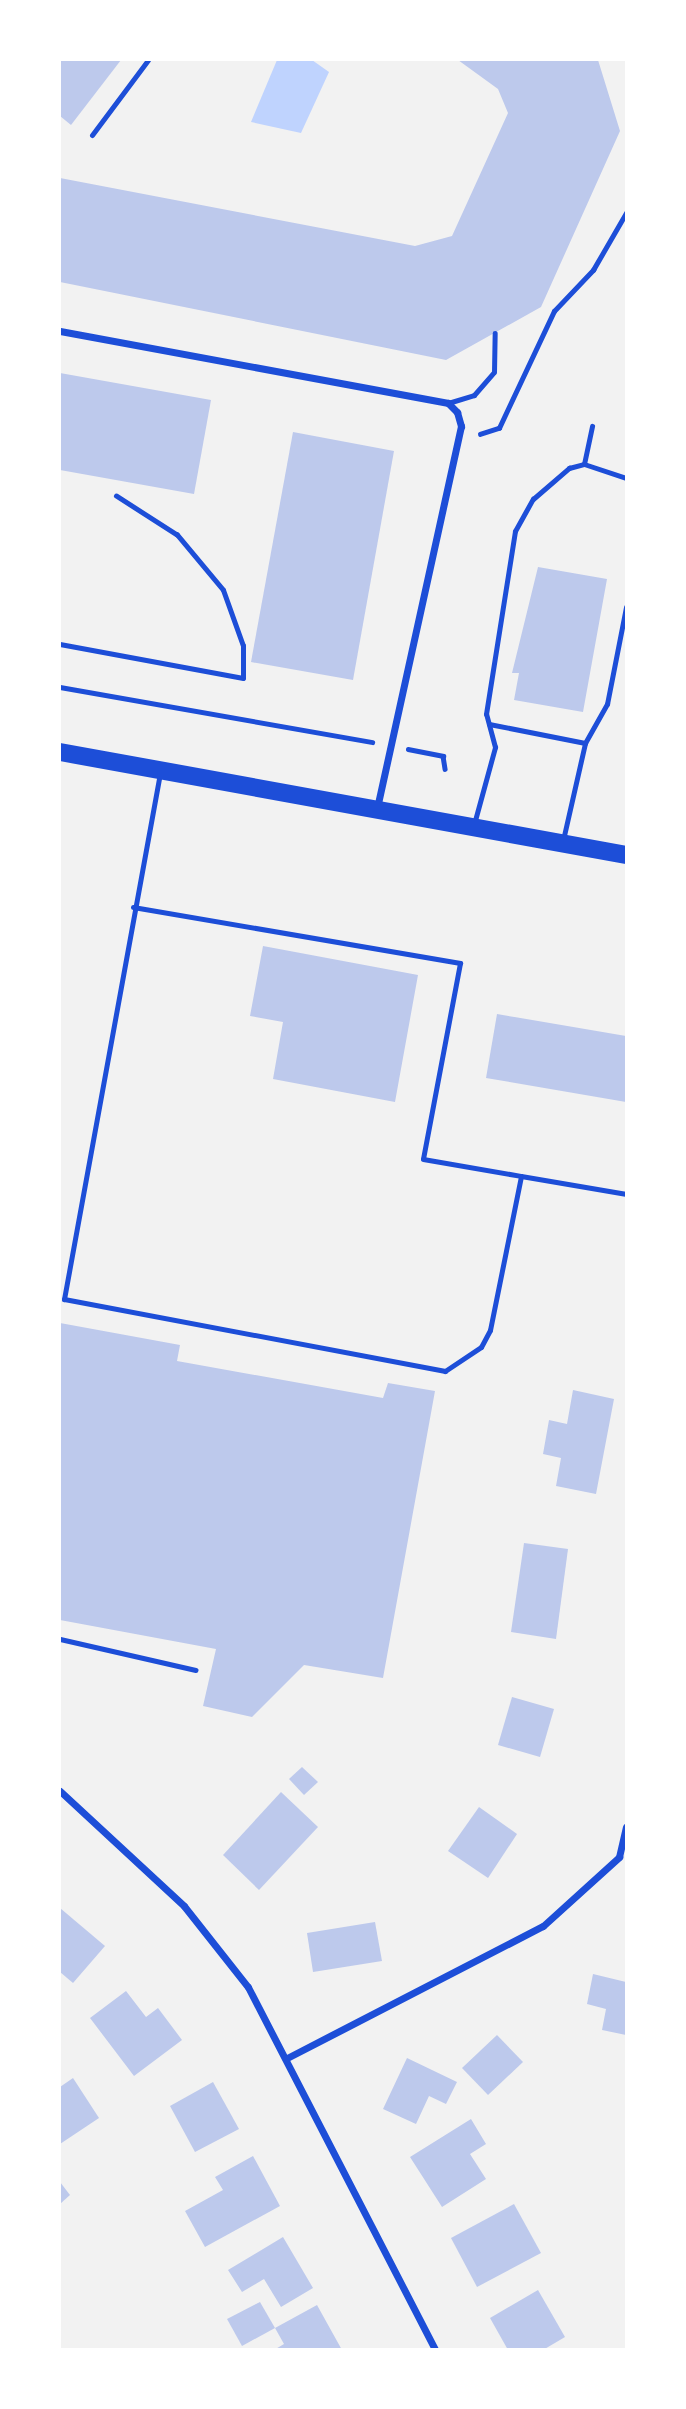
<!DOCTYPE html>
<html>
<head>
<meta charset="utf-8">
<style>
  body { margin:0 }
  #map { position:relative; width:686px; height:2409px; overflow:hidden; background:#f2f2f2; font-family:Jost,sans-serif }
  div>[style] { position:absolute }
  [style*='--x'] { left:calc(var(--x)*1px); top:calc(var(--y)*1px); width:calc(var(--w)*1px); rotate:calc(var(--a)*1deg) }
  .water>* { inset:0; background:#bfd3fe }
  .building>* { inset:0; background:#bdc9ec }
  .path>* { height:4.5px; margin:-2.25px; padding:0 2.25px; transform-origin:2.25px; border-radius:2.25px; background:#1d4ed8 }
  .service>* { height:5px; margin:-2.5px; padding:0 2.5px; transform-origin:2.5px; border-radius:2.5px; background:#1d4ed8 }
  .minor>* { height:7px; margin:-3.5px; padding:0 3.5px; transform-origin:3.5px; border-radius:3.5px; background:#1d4ed8 }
  .primary>* { height:18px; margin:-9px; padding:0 9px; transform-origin:9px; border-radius:9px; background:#1d4ed8 }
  span { translate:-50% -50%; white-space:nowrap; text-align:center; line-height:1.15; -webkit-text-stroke:5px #fff; paint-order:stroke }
  .frame { position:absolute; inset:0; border:61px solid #fff; pointer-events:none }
</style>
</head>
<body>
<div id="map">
  <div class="water">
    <div style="clip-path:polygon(277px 60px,312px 60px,329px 72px,301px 133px,251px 122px)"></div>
  </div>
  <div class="building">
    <div style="clip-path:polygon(60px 60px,121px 60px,71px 125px,60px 116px)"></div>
    <div style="clip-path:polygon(458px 60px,598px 60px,620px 131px,541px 307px,446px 360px,60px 282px,60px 178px,415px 246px,452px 236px,508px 113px,498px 89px)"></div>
    <div style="clip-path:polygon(60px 373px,211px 400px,194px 494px,60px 470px)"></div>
    <div style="clip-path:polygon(293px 432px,394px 451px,353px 680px,251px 662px)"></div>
    <div style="clip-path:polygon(538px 567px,607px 579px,583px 712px,514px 700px,519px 673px,512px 673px)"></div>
    <div style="clip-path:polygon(263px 946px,418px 975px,395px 1102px,273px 1079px,283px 1022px,250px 1016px)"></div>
    <div style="clip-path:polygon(497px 1014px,626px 1036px,626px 1102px,486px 1078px)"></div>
    <div style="clip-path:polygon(60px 1323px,180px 1345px,177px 1361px,383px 1398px,388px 1383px,435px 1391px,383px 1678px,304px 1665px,252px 1717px,203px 1706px,216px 1649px,60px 1620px)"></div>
    <div style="clip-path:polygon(573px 1390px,614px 1399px,596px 1494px,556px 1486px,561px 1458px,543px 1454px,549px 1420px,567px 1424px)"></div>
    <div style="clip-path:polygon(524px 1543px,568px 1549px,556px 1639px,511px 1632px)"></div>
    <div style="clip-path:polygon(512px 1697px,554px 1709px,540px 1757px,498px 1745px)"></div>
    <div style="clip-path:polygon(302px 1767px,318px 1782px,304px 1795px,289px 1779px)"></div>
    <div style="clip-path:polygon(281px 1792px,318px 1827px,259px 1890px,223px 1855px)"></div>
    <div style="clip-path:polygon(479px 1807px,517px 1834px,488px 1878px,448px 1851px)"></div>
    <div style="clip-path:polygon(60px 1908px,105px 1946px,73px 1983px,60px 1972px)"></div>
    <div style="clip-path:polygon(375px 1922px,382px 1961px,313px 1972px,307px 1933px)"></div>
    <div style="clip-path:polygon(593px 1974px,626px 1982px,626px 2035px,602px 2030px,606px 2009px,587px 2004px)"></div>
    <div style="clip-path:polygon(126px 1991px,146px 2017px,158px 2008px,182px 2040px,134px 2076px,90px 2018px)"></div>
    <div style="clip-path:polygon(497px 2035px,523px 2062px,488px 2095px,462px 2068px)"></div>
    <div style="clip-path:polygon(407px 2058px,457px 2082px,446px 2104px,429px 2096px,416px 2124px,383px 2109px)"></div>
    <div style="clip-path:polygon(73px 2078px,99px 2118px,60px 2144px,60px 2087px)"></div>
    <div style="clip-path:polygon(213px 2082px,239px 2129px,195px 2152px,170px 2106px)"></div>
    <div style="clip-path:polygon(471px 2119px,486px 2144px,470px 2154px,486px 2179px,442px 2207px,410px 2157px)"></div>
    <div style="clip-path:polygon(253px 2156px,280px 2206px,205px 2247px,185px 2211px,223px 2190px,215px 2177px)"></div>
    <div style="clip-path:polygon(60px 2182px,70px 2195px,60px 2204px)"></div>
    <div style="clip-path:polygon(514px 2204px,541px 2253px,477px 2287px,451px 2238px)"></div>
    <div style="clip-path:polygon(283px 2237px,313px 2288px,281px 2307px,264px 2279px,242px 2292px,228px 2270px)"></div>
    <div style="clip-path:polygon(538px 2290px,565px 2337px,543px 2350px,508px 2350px,490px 2318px)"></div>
    <div style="clip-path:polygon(260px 2302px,275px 2328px,242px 2346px,227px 2319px)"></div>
    <div style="clip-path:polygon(317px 2305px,342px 2350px,274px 2350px,284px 2344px,275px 2328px)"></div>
  </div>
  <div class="path">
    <div style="--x:480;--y:434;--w:20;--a:-18"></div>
    <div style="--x:499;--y:428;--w:129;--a:-64.8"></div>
    <div style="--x:554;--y:311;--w:57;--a:-46.4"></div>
    <div style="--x:593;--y:270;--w:66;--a:-59.9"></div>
    <div style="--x:60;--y:644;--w:186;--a:10.5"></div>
    <div style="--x:243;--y:678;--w:32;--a:-90"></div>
    <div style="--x:243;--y:646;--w:59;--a:-109.7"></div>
    <div style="--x:223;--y:590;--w:72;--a:-129.9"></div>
    <div style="--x:177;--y:535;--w:72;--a:-147.4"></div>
    <div style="--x:60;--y:687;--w:317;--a:10"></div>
    <div style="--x:408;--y:749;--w:36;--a:11"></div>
    <div style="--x:443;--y:756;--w:13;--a:81"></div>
  </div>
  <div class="service">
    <div style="--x:92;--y:135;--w:94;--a:-53.3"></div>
    <div style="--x:448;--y:403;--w:27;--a:-17"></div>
    <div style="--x:474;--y:395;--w:30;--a:-49"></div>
    <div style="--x:494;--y:372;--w:39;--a:-89"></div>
    <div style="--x:584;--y:464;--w:39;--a:-78"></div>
    <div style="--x:489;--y:724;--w:98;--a:11.2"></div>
    <div style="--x:160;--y:773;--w:535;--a:100.34"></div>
    <div style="--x:64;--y:1299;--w:388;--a:10.7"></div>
    <div style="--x:445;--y:1371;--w:43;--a:-33.7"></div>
    <div style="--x:481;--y:1347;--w:19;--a:-62"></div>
    <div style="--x:490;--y:1330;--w:157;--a:-78.6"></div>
    <div style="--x:521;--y:1176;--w:107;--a:9.7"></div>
    <div style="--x:474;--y:824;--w:80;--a:-74.7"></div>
    <div style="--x:495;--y:747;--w:34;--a:-105"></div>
    <div style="--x:486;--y:714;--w:185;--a:-81"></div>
    <div style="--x:515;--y:531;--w:37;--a:-61"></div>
    <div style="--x:533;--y:499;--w:48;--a:-40.7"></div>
    <div style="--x:569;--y:468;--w:16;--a:-15"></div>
    <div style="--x:584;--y:464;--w:44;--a:18.4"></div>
    <div style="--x:563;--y:840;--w:99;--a:-77.2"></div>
    <div style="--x:585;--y:743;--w:45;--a:-60.6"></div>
    <div style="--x:607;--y:704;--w:99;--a:-78.9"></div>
    <div style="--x:133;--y:907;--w:332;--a:9.7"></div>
    <div style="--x:460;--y:963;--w:199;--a:100.7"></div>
    <div style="--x:423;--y:1159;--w:99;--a:9.8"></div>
    <div style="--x:60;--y:1639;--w:139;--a:12.9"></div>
  </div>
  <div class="minor">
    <div style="--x:60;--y:331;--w:395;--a:10.5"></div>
    <div style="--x:448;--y:403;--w:13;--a:45"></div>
    <div style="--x:457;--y:412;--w:15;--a:74"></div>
    <div style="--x:461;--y:426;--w:392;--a:102.4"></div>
    <div style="--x:60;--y:1791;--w:169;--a:42.8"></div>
    <div style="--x:184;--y:1906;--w:103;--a:51.7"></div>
    <div style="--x:248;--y:1987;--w:408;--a:62.7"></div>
    <div style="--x:287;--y:2058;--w:288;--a:-27.3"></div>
    <div style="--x:543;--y:1926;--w:103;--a:-42.2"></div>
    <div style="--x:619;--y:1857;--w:31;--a:-77"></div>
  </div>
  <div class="primary">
    <div style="--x:60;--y:752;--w:575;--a:10.31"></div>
  </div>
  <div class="frame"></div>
</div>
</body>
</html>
